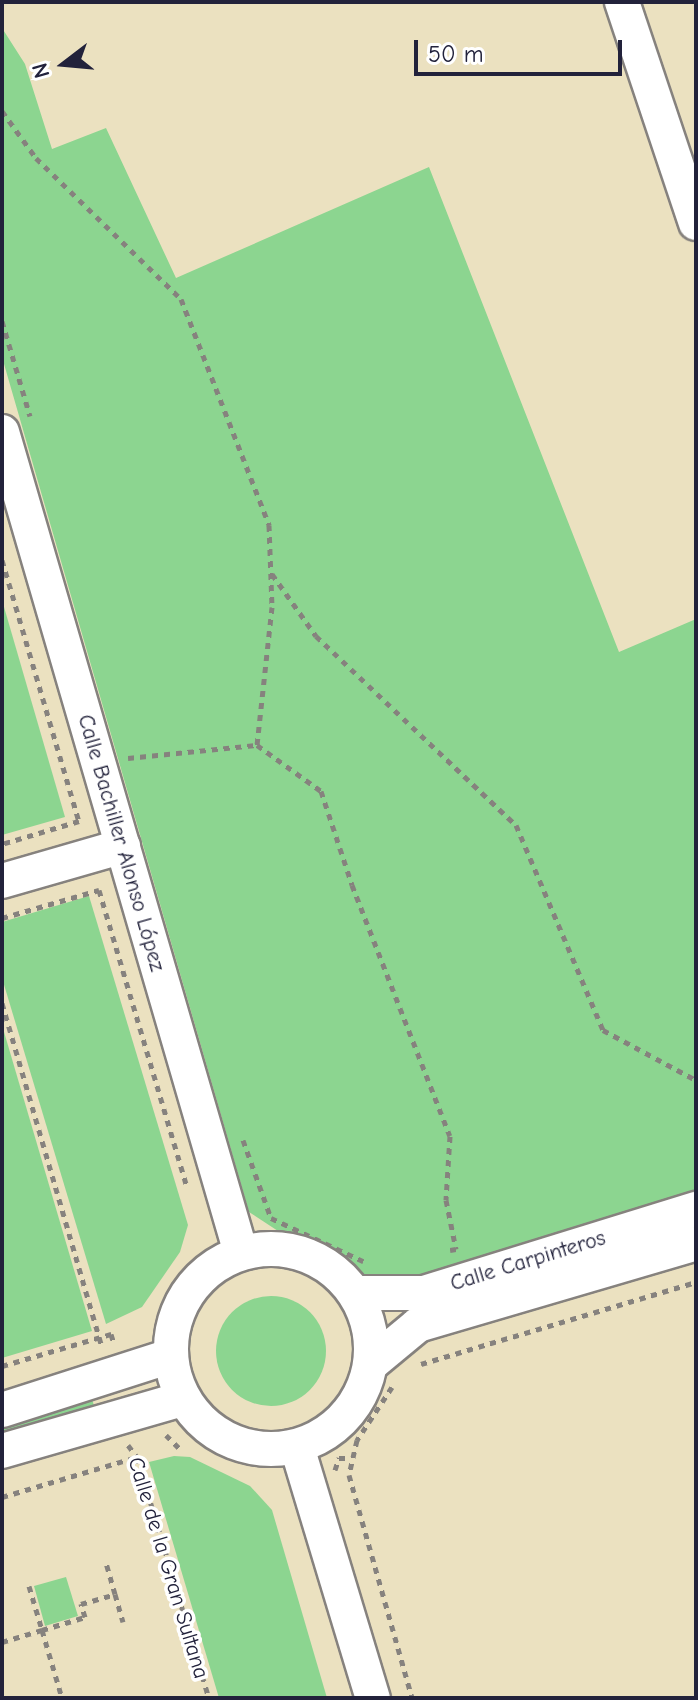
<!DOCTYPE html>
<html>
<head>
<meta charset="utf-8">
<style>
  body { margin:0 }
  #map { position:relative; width:698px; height:1700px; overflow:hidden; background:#ebe1c0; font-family:"Comic Neue",sans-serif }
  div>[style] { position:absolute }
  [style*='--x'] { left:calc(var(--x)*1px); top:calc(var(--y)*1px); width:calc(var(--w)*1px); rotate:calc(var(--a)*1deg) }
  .green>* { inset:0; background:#8cd590 }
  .round { border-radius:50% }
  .path>* { height:5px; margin-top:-2.5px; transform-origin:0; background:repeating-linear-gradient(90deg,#86827e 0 6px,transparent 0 12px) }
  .roads { filter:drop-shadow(2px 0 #86827e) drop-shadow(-2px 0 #86827e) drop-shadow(0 2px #86827e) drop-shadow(0 -2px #86827e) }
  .minor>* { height:34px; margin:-17px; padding:0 17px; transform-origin:17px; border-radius:17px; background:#fff }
  .minor>.ring { margin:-17px; padding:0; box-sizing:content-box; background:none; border:34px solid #fff; border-radius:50% }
  span { translate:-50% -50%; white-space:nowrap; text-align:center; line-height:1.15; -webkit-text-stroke:7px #fff; paint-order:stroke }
  .street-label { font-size:22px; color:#22223b }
  .frame { position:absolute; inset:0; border:4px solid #22223b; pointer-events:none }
  .north { position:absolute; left:24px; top:24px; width:80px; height:80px; -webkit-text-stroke:6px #fff; paint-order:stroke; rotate:254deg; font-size:22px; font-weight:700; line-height:32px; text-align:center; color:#22223b }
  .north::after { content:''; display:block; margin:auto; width:28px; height:36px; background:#22223b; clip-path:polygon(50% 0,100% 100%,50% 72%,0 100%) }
  .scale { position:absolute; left:414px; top:40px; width:208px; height:36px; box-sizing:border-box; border:4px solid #22223b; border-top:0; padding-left:10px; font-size:24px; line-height:28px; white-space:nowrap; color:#22223b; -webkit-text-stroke:6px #fff; paint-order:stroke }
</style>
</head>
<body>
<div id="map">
  <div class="green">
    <div style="clip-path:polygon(2px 28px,25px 64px,52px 149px,106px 128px,176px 278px,429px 167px,619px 652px,696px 619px,696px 1195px,374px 1294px,249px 1212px,2px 357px)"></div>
    <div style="clip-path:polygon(2px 600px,65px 817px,2px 835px)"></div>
    <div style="clip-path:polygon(89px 896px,188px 1225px,180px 1252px,142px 1307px,106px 1324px,2px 978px,2px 922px)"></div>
    <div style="clip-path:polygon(2px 1025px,92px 1331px,2px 1358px)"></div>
    <div class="round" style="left:216px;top:1296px;width:110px;height:110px"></div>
    <div style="clip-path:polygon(92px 1399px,95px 1409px,2px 1436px,2px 1426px)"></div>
    <div style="clip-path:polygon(174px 1456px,190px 1457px,250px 1486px,272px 1510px,327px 1698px,219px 1698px,149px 1462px)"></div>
    <div style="clip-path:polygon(66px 1577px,78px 1616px,45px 1626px,34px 1586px)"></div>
  </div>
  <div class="path">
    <div style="--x:2;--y:111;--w:58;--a:54.1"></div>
    <div style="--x:36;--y:158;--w:202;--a:44.2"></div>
    <div style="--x:181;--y:299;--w:243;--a:68.7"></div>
    <div style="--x:269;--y:525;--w:82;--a:87.9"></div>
    <div style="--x:272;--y:607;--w:139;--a:96.2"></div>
    <div style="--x:257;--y:745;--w:79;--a:35.7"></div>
    <div style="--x:321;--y:791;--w:99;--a:71.7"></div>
    <div style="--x:352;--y:885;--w:269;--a:68.7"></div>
    <div style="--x:450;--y:1136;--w:64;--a:93.6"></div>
    <div style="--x:446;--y:1200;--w:50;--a:78.5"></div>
    <div style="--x:456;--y:1249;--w:6;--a:171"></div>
    <div style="--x:2;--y:321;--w:99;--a:73.6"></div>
    <div style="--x:2;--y:560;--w:272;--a:73.6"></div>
    <div style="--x:79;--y:821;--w:80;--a:163.4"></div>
    <div style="--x:272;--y:574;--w:76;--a:54.6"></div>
    <div style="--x:316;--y:636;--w:275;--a:43.4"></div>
    <div style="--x:516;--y:825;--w:223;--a:67"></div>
    <div style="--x:603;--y:1030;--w:106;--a:28.3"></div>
    <div style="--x:128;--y:758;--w:130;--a:-5.8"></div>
    <div style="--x:2;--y:918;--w:101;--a:-16.1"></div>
    <div style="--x:99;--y:890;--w:310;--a:73.5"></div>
    <div style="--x:2;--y:1003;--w:358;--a:73.8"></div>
    <div style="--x:243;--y:1140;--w:83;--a:70.3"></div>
    <div style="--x:271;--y:1218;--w:102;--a:25.1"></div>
    <div style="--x:421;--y:1364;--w:287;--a:-16.6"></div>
    <div style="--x:2;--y:1366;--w:114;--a:-16.4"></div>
    <div style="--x:111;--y:1334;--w:10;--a:73"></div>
    <div style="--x:392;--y:1387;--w:64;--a:123.4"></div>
    <div style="--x:357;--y:1440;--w:36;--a:103"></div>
    <div style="--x:349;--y:1475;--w:232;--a:74.2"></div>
    <div style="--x:166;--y:1435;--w:20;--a:45"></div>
    <div style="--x:128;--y:1445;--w:15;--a:53"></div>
    <div style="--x:137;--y:1457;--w:252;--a:73.4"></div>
    <div style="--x:335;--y:1470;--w:13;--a:-72"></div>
    <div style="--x:339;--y:1458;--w:10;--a:0"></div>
    <div style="--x:2;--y:1497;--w:141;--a:-16.5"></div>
    <div style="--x:29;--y:1586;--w:46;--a:73.5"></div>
    <div style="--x:42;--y:1630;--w:45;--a:-16.8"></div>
    <div style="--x:85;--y:1617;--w:14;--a:-107"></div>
    <div style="--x:81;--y:1604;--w:35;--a:-16"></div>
    <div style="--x:115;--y:1594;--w:35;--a:-106"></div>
    <div style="--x:115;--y:1594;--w:29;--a:74"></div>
    <div style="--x:2;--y:1642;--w:42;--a:-16.7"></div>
    <div style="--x:42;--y:1630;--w:71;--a:73.6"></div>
  </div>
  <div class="roads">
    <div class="minor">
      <div style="--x:622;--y:2;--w:233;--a:71.5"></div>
      <div style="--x:2;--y:432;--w:855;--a:73.77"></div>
      <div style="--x:2;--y:881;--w:126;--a:-16.1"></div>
      <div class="ring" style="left:171px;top:1249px;width:166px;height:166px"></div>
      <div style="--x:356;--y:1293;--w:68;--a:0"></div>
      <div style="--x:424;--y:1293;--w:285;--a:-17.2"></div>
      <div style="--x:372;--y:1363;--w:60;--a:-39.6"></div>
      <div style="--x:418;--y:1325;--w:290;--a:-16.4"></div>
      <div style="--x:2;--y:1410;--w:176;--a:-17.8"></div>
      <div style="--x:297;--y:1447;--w:262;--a:73.2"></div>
      <div style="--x:2;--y:1451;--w:187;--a:-16.1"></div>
    </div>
  </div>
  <div class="street-label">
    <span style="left:121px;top:843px;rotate:74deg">Calle Bachiller Alonso López</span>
    <span style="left:528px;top:1261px;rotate:-17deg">Calle Carpinteros</span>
    <span style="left:168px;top:1568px;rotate:73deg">Calle de la Gran Sultana</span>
  </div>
  <div class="frame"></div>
  <div class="north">N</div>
  <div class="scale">50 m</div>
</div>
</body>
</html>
